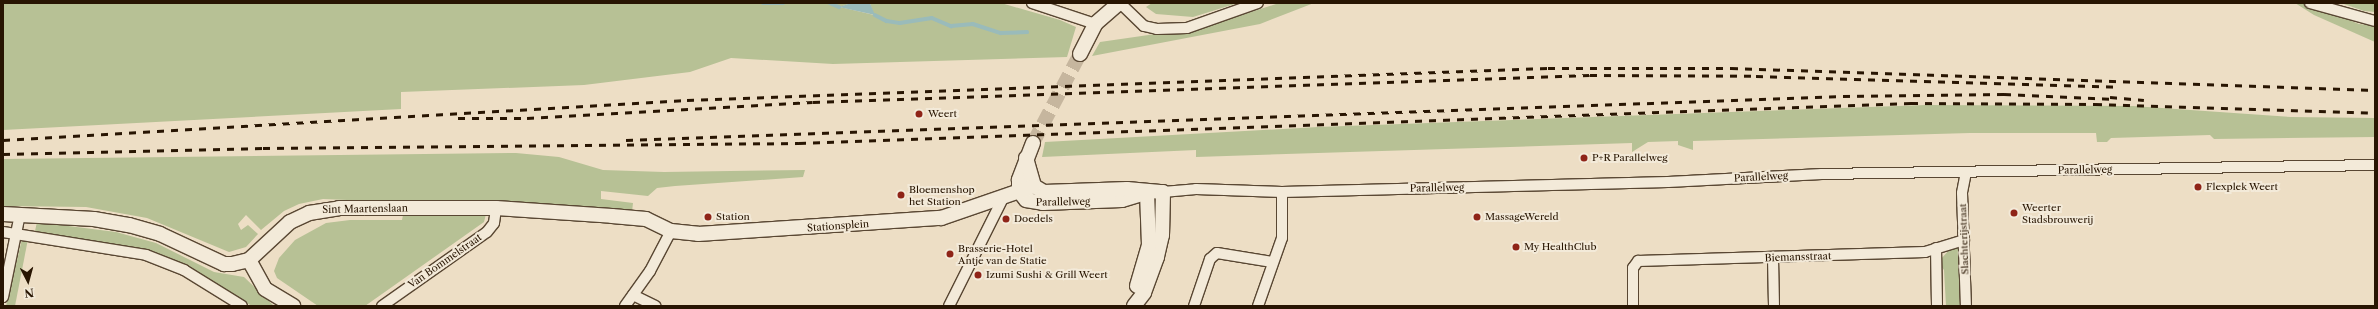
<!DOCTYPE html>
<html>
<head>
<meta charset="utf-8">
<style>
  body { margin:0 }
  #map { position:relative; width:2378px; height:309px; overflow:hidden; background:#eddec5; font-family:"Libre Caslon Text",serif }
  div>[style] { position:absolute }
  [style*='--x'] { left:calc(var(--x)*1px); top:calc(var(--y)*1px); width:calc(var(--w)*1px); rotate:calc(var(--a)*1deg) }
  .green>* { inset:0; background:#b7c195 }
  .water>* { inset:0; background:#9abbba }
  .stream>* { height:3.5px; margin:-1.75px; padding:0 1.75px; transform-origin:1.75px; border-radius:1.75px; background:#9abbba }
  .secondary-tunnel>* { height:14px; margin-top:-7px; transform-origin:0; background:repeating-linear-gradient(90deg,#c6b69e 0 14px,transparent 0 21px) }
  .roads { filter:drop-shadow(1px 0 #594733) drop-shadow(-1px 0 #594733) drop-shadow(0 1px #594733) drop-shadow(0 -1px #594733) }
  .street>* { height:10px; margin:-5px; padding:0 5px; transform-origin:5px; border-radius:5px; background:#f3ead9 }
  .secondary>* { height:14px; margin:-7px; padding:0 7px; transform-origin:7px; border-radius:7px; background:#f3ead9 }
  .rail>* { height:3px; margin-top:-1.5px; transform-origin:0; background:repeating-linear-gradient(90deg,#281502 0 7px,transparent 0 14px) }
  .dots>* { width:11px; height:11px; translate:-50% -50%; box-sizing:border-box; border:2px solid #f3ead9; border-radius:50% }
  span { translate:-50% -50%; white-space:nowrap; text-align:center; line-height:1.15; -webkit-text-stroke:4px #f3ead9; paint-order:stroke }
  .poi-label { font-size:10px; color:#281502 }
  .left { translate:0 -50%; text-align:left }
  .street-label { font-size:10px; color:#281502 }
  .frame { position:absolute; inset:0; border:4px solid #281502; pointer-events:none }
  .north { position:absolute; left:8px; top:261px; width:40px; height:40px; -webkit-text-stroke:3px #f3ead9; paint-order:stroke; rotate:174deg; font-size:11px; font-weight:700; line-height:16px; text-align:center; color:#281502 }
  .north::after { content:''; display:block; margin:auto; width:14px; height:18px; background:#281502; clip-path:polygon(50% 0,100% 100%,50% 72%,0 100%) }
</style>
</head>
<body>
<div id="map">
  <div class="green">
    <div style="clip-path:polygon(3px 3px,851px 3px,840px 7px,874px 15px,870px 3px,1001px 3px,1060px 20px,1076px 27px,1067px 57px,833px 64px,731px 58px,690px 72px,584px 85px,401px 92px,401px 109px,3px 130px)"></div>
    <div style="clip-path:polygon(1152px 3px,1238px 3px,1193px 17px,1156px 14px,1146px 7px)"></div>
    <div style="clip-path:polygon(1279px 3px,1314px 3px,1260px 24px,1092px 56px,1100px 42px,1204px 27px)"></div>
    <div style="clip-path:polygon(2295px 3px,2307px 3px,2359px 24px,2375px 26px,2375px 42px,2314px 15px)"></div>
    <div style="clip-path:polygon(2341px 3px,2375px 3px,2375px 12px,2364px 11px)"></div>
    <div style="clip-path:polygon(1926px 105px,2133px 106px,2291px 117px,2375px 118px,2375px 137px,2214px 139px,2210px 135px,2111px 138px,2107px 142px,2097px 142px,2096px 133px,1970px 133px,1693px 141px,1693px 150px,1678px 145px,1678px 141px,1648px 142px,1632px 152px,1632px 143px,1196px 157px,1196px 150px,1042px 157px,1045px 142px,1318px 127px)"></div>
    <div style="clip-path:polygon(516px 153px,559px 157px,603px 170px,664px 172px,805px 170px,803px 177px,675px 186px,657px 188px,648px 196px,601px 191px,601px 199px,633px 203px,632px 212px,323px 199px,299px 204px,284px 211px,261px 230px,246px 215px,238px 224px,241px 230px,248px 225px,258px 234px,246px 247px,229px 252px,147px 218px,86px 207px,3px 206px,3px 159px)"></div>
    <div style="clip-path:polygon(486px 214px,484px 222px,365px 306px,318px 306px,277px 278px,274px 271px,279px 258px,295px 240px,326px 223px,350px 220px,402px 220px,403px 215px)"></div>
    <div style="clip-path:polygon(37px 222px,116px 232px,156px 243px,214px 272px,244px 277px,274px 306px,252px 306px,170px 258px,155px 253px,35px 231px)"></div>
    <div style="clip-path:polygon(22px 239px,28px 239px,15px 306px,6px 306px)"></div>
    <div style="clip-path:polygon(1958px 248px,1960px 306px,1946px 306px,1944px 270px,1941px 266px,1941px 259px,1949px 250px)"></div>
  </div>
  <div class="water">
    <div style="clip-path:polygon(851px 3px,870px 3px,875px 15px,839px 7px)"></div>
  </div>
  <div class="stream">
    <div style="--x:763;--y:3;--w:20;--a:0"></div>
    <div style="--x:830;--y:3;--w:10;--a:24"></div>
    <div style="--x:875;--y:15;--w:13;--a:27"></div>
    <div style="--x:887;--y:21;--w:13;--a:9"></div>
    <div style="--x:900;--y:23;--w:32;--a:-9"></div>
    <div style="--x:932;--y:18;--w:21;--a:23"></div>
    <div style="--x:951;--y:26;--w:22;--a:-5"></div>
    <div style="--x:973;--y:24;--w:29;--a:18"></div>
    <div style="--x:1001;--y:33;--w:26;--a:-2"></div>
  </div>
  <div class="secondary-tunnel">
    <div style="--x:1033;--y:143;--w:101;--a:-62.2"></div>
  </div>
  <div class="roads">
    <div class="street">
      <div style="--x:1032;--y:3;--w:66;--a:18.4"></div>
      <div style="--x:1120;--y:3;--w:33;--a:44"></div>
      <div style="--x:1144;--y:26;--w:13;--a:13"></div>
      <div style="--x:1157;--y:29;--w:30;--a:-2"></div>
      <div style="--x:1187;--y:28;--w:75;--a:-19.4"></div>
      <div style="--x:2310;--y:3;--w:67;--a:15.5"></div>
      <div style="--x:1966;--y:172;--w:21;--a:101"></div>
      <div style="--x:1962;--y:193;--w:113;--a:88"></div>
      <div style="--x:1163;--y:192;--w:33;--a:-5"></div>
      <div style="--x:1196;--y:189;--w:86;--a:2"></div>
      <div style="--x:1282;--y:192;--w:386;--a:-1.5"></div>
      <div style="--x:1668;--y:182;--w:154;--a:-3"></div>
      <div style="--x:1822;--y:174;--w:553;--a:-0.93"></div>
      <div style="--x:3;--y:232;--w:145;--a:9.1"></div>
      <div style="--x:146;--y:255;--w:41;--a:21.5"></div>
      <div style="--x:184;--y:270;--w:68;--a:31.8"></div>
      <div style="--x:1936;--y:248;--w:58;--a:89"></div>
      <div style="--x:1773;--y:258;--w:48;--a:88.8"></div>
      <div style="--x:633;--y:295;--w:25;--a:26"></div>
      <div style="--x:3;--y:297;--w:85;--a:-78.4"></div>
      <div style="--x:382;--y:306;--w:128;--a:-35.2"></div>
      <div style="--x:487;--y:232;--w:11;--a:-52"></div>
      <div style="--x:494;--y:223;--w:15;--a:-82"></div>
      <div style="--x:625;--y:306;--w:43;--a:-54.5"></div>
      <div style="--x:650;--y:271;--w:45;--a:-62.3"></div>
      <div style="--x:949;--y:306;--w:123;--a:-63.4"></div>
      <div style="--x:1194;--y:306;--w:50;--a:-71.2"></div>
      <div style="--x:1210;--y:259;--w:9;--a:-41"></div>
      <div style="--x:1217;--y:253;--w:56;--a:9.3"></div>
      <div style="--x:1258;--y:306;--w:72;--a:-70.6"></div>
      <div style="--x:1282;--y:238;--w:46;--a:-90"></div>
      <div style="--x:1633;--y:306;--w:38;--a:-90"></div>
      <div style="--x:1633;--y:268;--w:9;--a:-54"></div>
      <div style="--x:1638;--y:261;--w:287;--a:-1.8"></div>
      <div style="--x:1925;--y:252;--w:41;--a:-17.1"></div>
    </div>
    <div class="secondary">
      <div style="--x:1080;--y:54;--w:34;--a:-63"></div>
      <div style="--x:1095;--y:24;--w:32;--a:-41"></div>
      <div style="--x:1033;--y:143;--w:40;--a:111"></div>
      <div style="--x:1019;--y:180;--w:11;--a:90"></div>
      <div style="--x:1019;--y:191;--w:11;--a:52"></div>
      <div style="--x:1026;--y:200;--w:17;--a:10"></div>
      <div style="--x:1043;--y:203;--w:79;--a:-2.2"></div>
      <div style="--x:1122;--y:200;--w:24;--a:-17"></div>
      <div style="--x:1026;--y:158;--w:29;--a:74"></div>
      <div style="--x:1034;--y:186;--w:12;--a:31"></div>
      <div style="--x:1044;--y:192;--w:83;--a:-2.1"></div>
      <div style="--x:1127;--y:189;--w:36;--a:5"></div>
      <div style="--x:1163;--y:192;--w:43;--a:91.3"></div>
      <div style="--x:1162;--y:235;--w:23;--a:103"></div>
      <div style="--x:1157;--y:257;--w:38;--a:110"></div>
      <div style="--x:1144;--y:293;--w:16;--a:128"></div>
      <div style="--x:3;--y:214;--w:91;--a:3.1"></div>
      <div style="--x:94;--y:219;--w:36;--a:10"></div>
      <div style="--x:129;--y:225;--w:32;--a:16"></div>
      <div style="--x:160;--y:234;--w:71;--a:25.1"></div>
      <div style="--x:224;--y:264;--w:8;--a:0"></div>
      <div style="--x:232;--y:264;--w:17;--a:-13"></div>
      <div style="--x:249;--y:260;--w:56;--a:-42.8"></div>
      <div style="--x:290;--y:222;--w:21;--a:-25"></div>
      <div style="--x:309;--y:213;--w:30;--a:-9"></div>
      <div style="--x:339;--y:208;--w:157;--a:0"></div>
      <div style="--x:496;--y:208;--w:116;--a:3.9"></div>
      <div style="--x:612;--y:216;--w:34;--a:5"></div>
      <div style="--x:646;--y:219;--w:28;--a:26"></div>
      <div style="--x:671;--y:231;--w:27;--a:6"></div>
      <div style="--x:698;--y:234;--w:244;--a:-3.8"></div>
      <div style="--x:941;--y:218;--w:98;--a:-19"></div>
      <div style="--x:249;--y:260;--w:33;--a:61"></div>
      <div style="--x:265;--y:289;--w:33;--a:31"></div>
      <div style="--x:1137;--y:286;--w:43;--a:-73.7"></div>
      <div style="--x:1149;--y:245;--w:53;--a:-92.2"></div>
    </div>
  </div>
  <div class="rail">
    <div style="--x:2110;--y:97;--w:34;--a:5"></div>
    <div style="--x:458;--y:118;--w:69;--a:0"></div>
    <div style="--x:527;--y:118;--w:286;--a:-3.2"></div>
    <div style="--x:813;--y:102;--w:777;--a:-1.99"></div>
    <div style="--x:1590;--y:75;--w:166;--a:0.3"></div>
    <div style="--x:1756;--y:76;--w:363;--a:1.7"></div>
    <div style="--x:3;--y:140;--w:685;--a:-3.35"></div>
    <div style="--x:687;--y:100;--w:862;--a:-2.13"></div>
    <div style="--x:1548;--y:68;--w:183;--a:0"></div>
    <div style="--x:1731;--y:68;--w:644;--a:1.96"></div>
    <div style="--x:626;--y:140;--w:1218;--a:-2.07"></div>
    <div style="--x:1843;--y:96;--w:161;--a:-0.7"></div>
    <div style="--x:2004;--y:94;--w:111;--a:2.6"></div>
    <div style="--x:3;--y:154;--w:260;--a:-1.3"></div>
    <div style="--x:263;--y:148;--w:536;--a:-0.53"></div>
    <div style="--x:799;--y:143;--w:1113;--a:-2.06"></div>
    <div style="--x:1911;--y:103;--w:184;--a:0.3"></div>
    <div style="--x:2095;--y:104;--w:280;--a:1.8"></div>
  </div>
  <div class="dots">
    <div style="left:919px;top:114px;background:#8f2418"></div>
    <div style="left:1584px;top:158px;background:#8f2418"></div>
    <div style="left:2198px;top:187px;background:#8f2418"></div>
    <div style="left:901px;top:195px;background:#8f2418"></div>
    <div style="left:2014px;top:213px;background:#8f2418"></div>
    <div style="left:708px;top:217px;background:#8f2418"></div>
    <div style="left:1477px;top:217px;background:#8f2418"></div>
    <div style="left:1006px;top:219px;background:#8f2418"></div>
    <div style="left:1516px;top:247px;background:#8f2418"></div>
    <div style="left:950px;top:254px;background:#8f2418"></div>
    <div style="left:978px;top:275px;background:#8f2418"></div>
  </div>
  <div class="poi-label">
    <span class="left" style="left:928px;top:114px">Weert</span>
    <span class="left" style="left:1592px;top:158px">P+R Parallelweg</span>
    <span class="left" style="left:2206px;top:187px">Flexplek Weert</span>
    <span class="left" style="left:909px;top:195px">Bloemenshop<br>het Station</span>
    <span class="left" style="left:2022px;top:213px">Weerter<br>Stadsbrouwerij</span>
    <span class="left" style="left:716px;top:217px">Station</span>
    <span class="left" style="left:1485px;top:217px">MassageWereld</span>
    <span class="left" style="left:1014px;top:219px">Doedels</span>
    <span class="left" style="left:1524px;top:247px">My HealthClub</span>
    <span class="left" style="left:958px;top:254px">Brasserie-Hotel<br>Antje van de Statie</span>
    <span class="left" style="left:986px;top:275px">Izumi Sushi &amp; Grill Weert</span>
  </div>
  <div class="street-label">
    <span style="left:2085px;top:170px;rotate:-1deg">Parallelweg</span>
    <span style="left:1761px;top:177px;rotate:-3deg">Parallelweg</span>
    <span style="left:1437px;top:188px;rotate:-1deg">Parallelweg</span>
    <span style="left:1063px;top:202px;rotate:-1deg">Parallelweg</span>
    <span style="left:365px;top:209px;rotate:-1deg">Sint Maartenslaan</span>
    <span style="left:838px;top:226px;rotate:-4deg">Stationsplein</span>
    <span style="left:1964px;top:239px;rotate:-92deg">Slachterijstraat</span>
    <span style="left:1798px;top:257px;rotate:-2deg">Biemansstraat</span>
    <span style="left:445px;top:261px;rotate:-35deg">Van Bommelstraat</span>
  </div>
  <div class="frame"></div>
  <div class="north">N</div>
</div>
</body>
</html>
